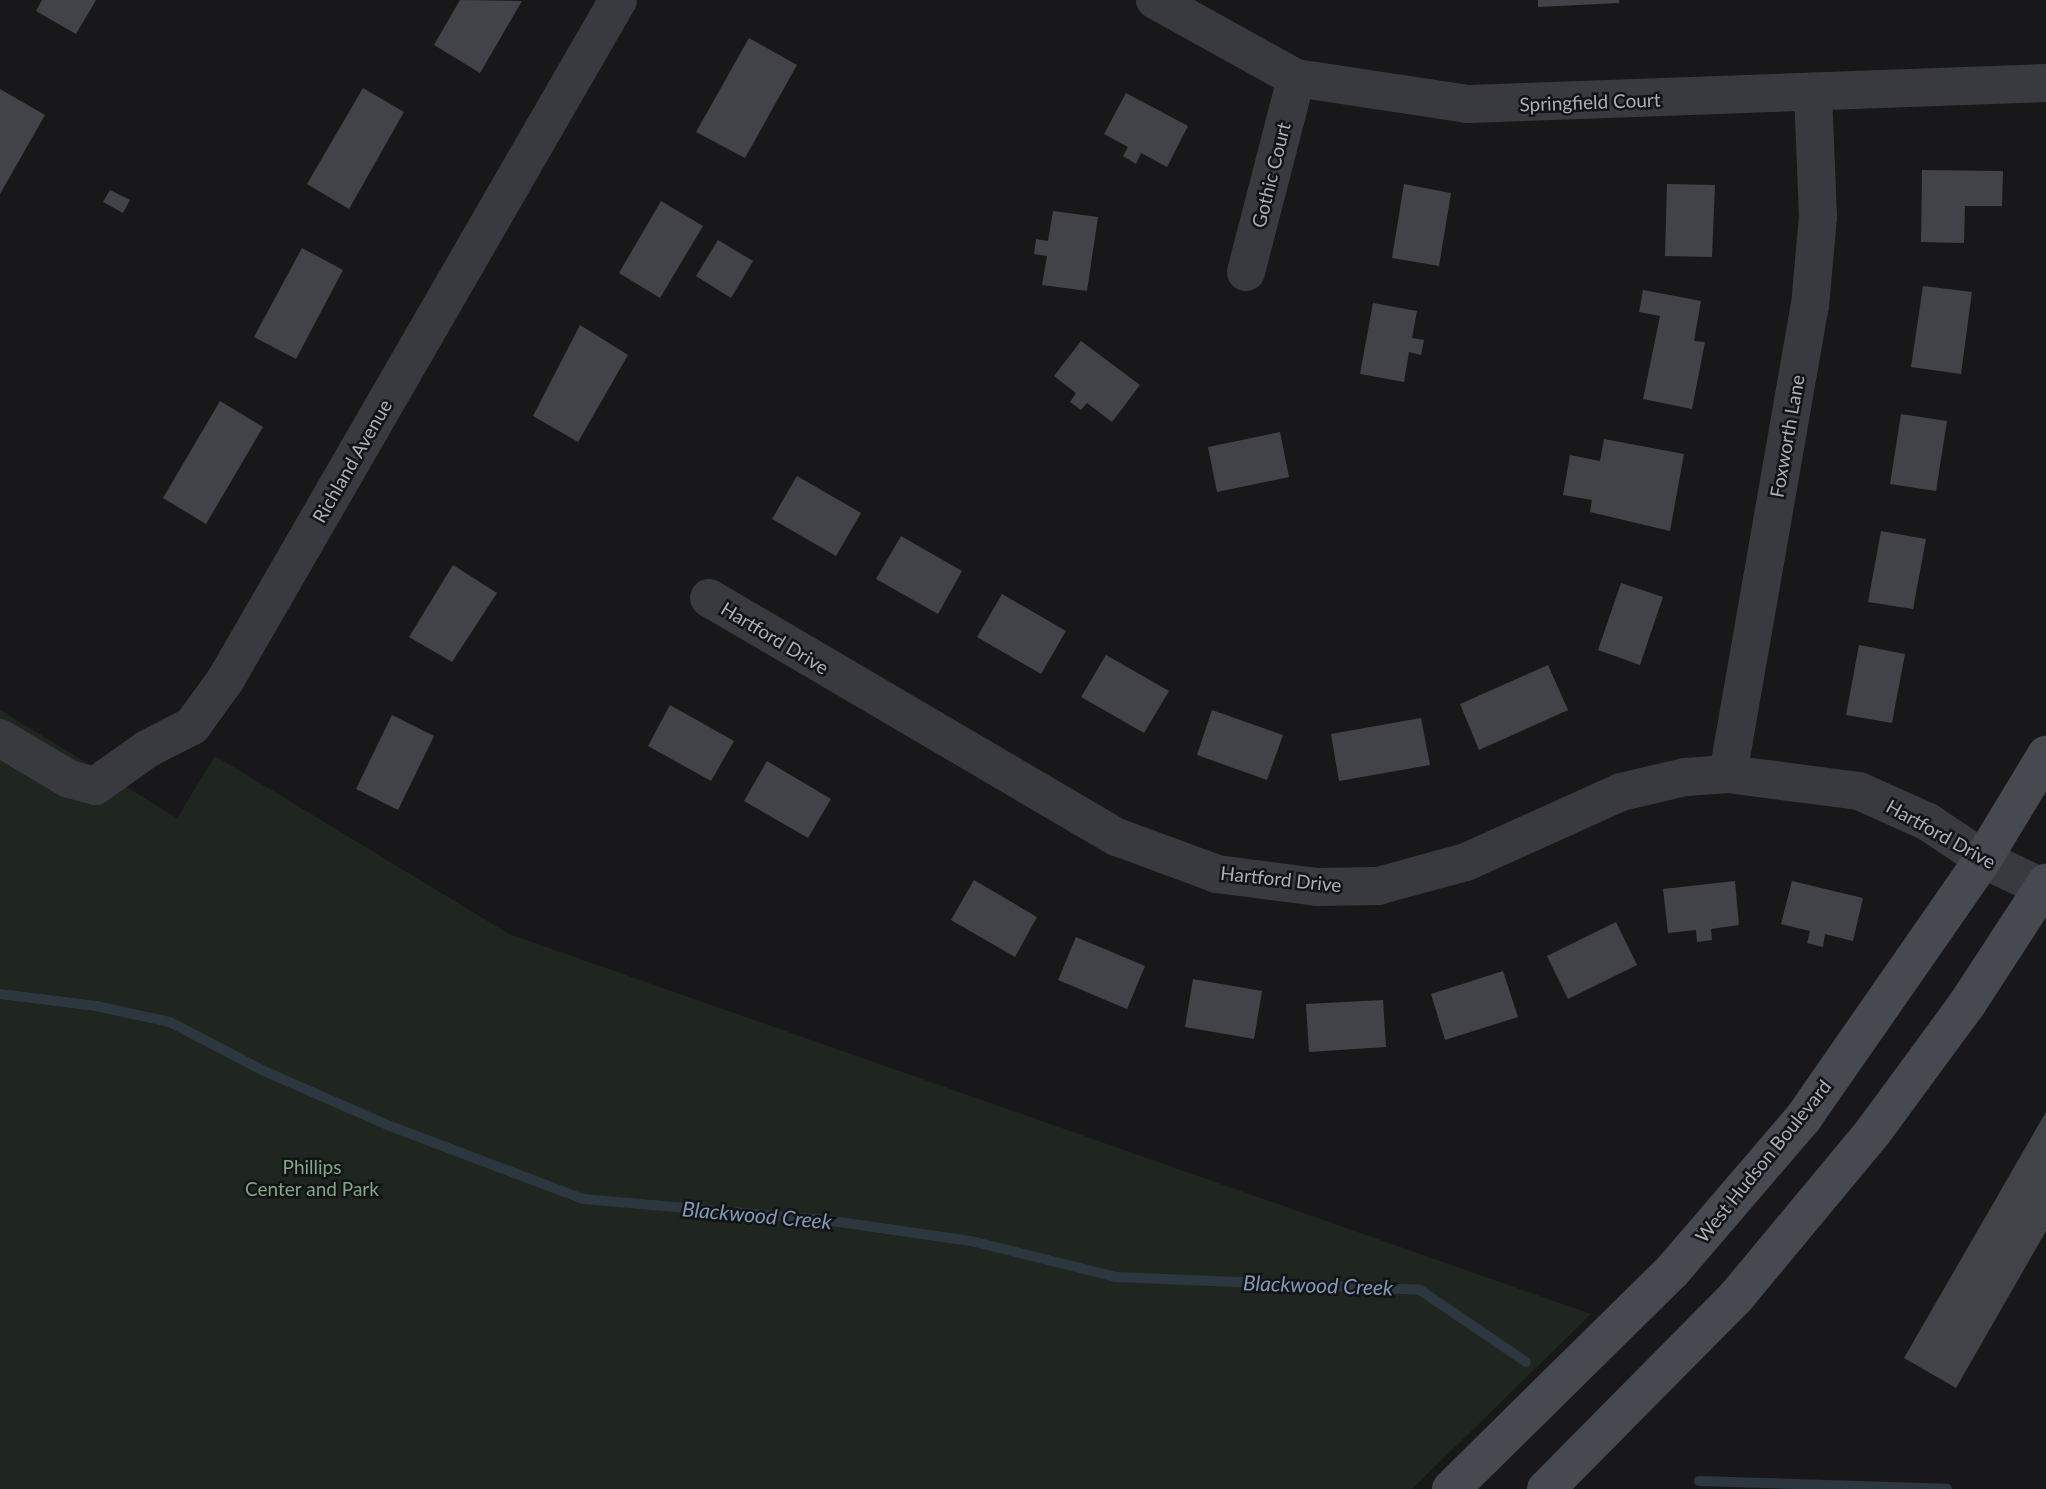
<!DOCTYPE html>
<html>
<head>
<meta charset="utf-8">
<style>
  body { margin:0 }
  #map { position:relative; width:2046px; height:1489px; overflow:hidden; background:#18181b; font-family:Lato,sans-serif }
  div>[style] { position:absolute }
  [style*='--x'] { left:calc(var(--x)*1px); top:calc(var(--y)*1px); width:calc(var(--w)*1px); rotate:calc(var(--a)*1deg) }
  .green>* { inset:0; background:#1e261f }
  .stream>* { height:10px; margin:-5px; padding:0 5px; transform-origin:5px; border-radius:5px; background:#2d3740 }
  .building>* { inset:0; background:#424348 }
  .street>* { height:38px; margin:-19px; padding:0 19px; transform-origin:19px; border-radius:19px; background:#393a40 }
  .secondary>* { height:38px; margin:-19px; padding:0 19px; transform-origin:19px; border-radius:19px; background:#474950 }
  span { translate:-50% -50%; white-space:nowrap; text-align:center; line-height:1.15; -webkit-text-stroke:5px #131316; paint-order:stroke }
  .street-label { font-size:19px; color:#a9aebb }
  .park-label { font-size:19px; color:#7fa884 }
  .water-label { font-size:21px; color:#7e9bb8; font-style:italic }
</style>
</head>
<body>
<div id="map">
  <div class="green">
    <div style="clip-path:polygon(0 710px,177px 818px,215px 756px,509px 934px,1591px 1314px,1412px 1489px,0 1489px)"></div>
  </div>
  <div class="stream">
    <div style="--x:0;--y:994;--w:97;--a:7.1"></div>
    <div style="--x:96;--y:1006;--w:76;--a:12.2"></div>
    <div style="--x:170;--y:1022;--w:106;--a:27.5"></div>
    <div style="--x:264;--y:1071;--w:137;--a:23.6"></div>
    <div style="--x:390;--y:1126;--w:206;--a:20.7"></div>
    <div style="--x:583;--y:1199;--w:250;--a:5"></div>
    <div style="--x:832;--y:1221;--w:140;--a:8.2"></div>
    <div style="--x:971;--y:1241;--w:149;--a:13.9"></div>
    <div style="--x:1116;--y:1277;--w:304;--a:2.4"></div>
    <div style="--x:1420;--y:1290;--w:128;--a:34.2"></div>
    <div style="--x:1699;--y:1481;--w:248;--a:1.8"></div>
  </div>
  <div class="building">
    <div style="clip-path:polygon(42px 0,96px 0,76px 34px,36px 11px)"></div>
    <div style="clip-path:polygon(460px 0,522px 1px,480px 73px,434px 45px)"></div>
    <div style="clip-path:polygon(1538px 0,1619px 0,1619px 3px,1538px 7px)"></div>
    <div style="clip-path:polygon(749px 38px,797px 65px,745px 158px,696px 132px)"></div>
    <div style="clip-path:polygon(363px 88px,404px 112px,349px 209px,307px 184px)"></div>
    <div style="clip-path:polygon(0 89px,45px 115px,0 194px)"></div>
    <div style="clip-path:polygon(1126px 93px,1188px 126px,1167px 167px,1141px 153px,1136px 164px,1123px 156px,1128px 147px,1104px 134px)"></div>
    <div style="clip-path:polygon(1922px 170px,2003px 171px,2002px 206px,1965px 206px,1964px 243px,1921px 242px)"></div>
    <div style="clip-path:polygon(1404px 184px,1451px 193px,1439px 266px,1392px 258px)"></div>
    <div style="clip-path:polygon(1667px 184px,1715px 185px,1712px 257px,1665px 256px)"></div>
    <div style="clip-path:polygon(110px 190px,130px 200px,123px 213px,103px 202px)"></div>
    <div style="clip-path:polygon(661px 201px,703px 226px,660px 298px,619px 273px)"></div>
    <div style="clip-path:polygon(1053px 211px,1098px 217px,1087px 291px,1042px 285px,1047px 256px,1034px 254px,1036px 239px,1048px 241px)"></div>
    <div style="clip-path:polygon(718px 240px,753px 261px,731px 298px,696px 276px)"></div>
    <div style="clip-path:polygon(302px 248px,343px 270px,296px 359px,254px 337px)"></div>
    <div style="clip-path:polygon(1923px 286px,1972px 292px,1961px 374px,1911px 367px)"></div>
    <div style="clip-path:polygon(1643px 290px,1701px 301px,1694px 341px,1705px 342px,1692px 409px,1643px 399px,1660px 316px,1639px 312px)"></div>
    <div style="clip-path:polygon(1373px 303px,1417px 311px,1412px 338px,1424px 340px,1421px 355px,1409px 352px,1404px 382px,1360px 374px)"></div>
    <div style="clip-path:polygon(580px 325px,628px 355px,578px 442px,533px 416px)"></div>
    <div style="clip-path:polygon(1081px 341px,1140px 385px,1112px 422px,1087px 403px,1081px 410px,1070px 402px,1076px 393px,1054px 376px)"></div>
    <div style="clip-path:polygon(220px 401px,263px 427px,206px 524px,163px 498px)"></div>
    <div style="clip-path:polygon(1901px 414px,1947px 421px,1936px 491px,1890px 484px)"></div>
    <div style="clip-path:polygon(1280px 432px,1289px 477px,1217px 492px,1208px 447px)"></div>
    <div style="clip-path:polygon(1604px 439px,1684px 454px,1670px 531px,1590px 512px,1592px 500px,1563px 495px,1570px 455px,1600px 461px)"></div>
    <div style="clip-path:polygon(797px 476px,861px 513px,836px 556px,772px 519px)"></div>
    <div style="clip-path:polygon(1881px 531px,1926px 539px,1913px 609px,1868px 602px)"></div>
    <div style="clip-path:polygon(901px 536px,962px 571px,938px 614px,876px 579px)"></div>
    <div style="clip-path:polygon(453px 565px,497px 593px,452px 662px,409px 637px)"></div>
    <div style="clip-path:polygon(1621px 583px,1663px 597px,1640px 665px,1598px 650px)"></div>
    <div style="clip-path:polygon(1002px 594px,1066px 631px,1041px 674px,977px 637px)"></div>
    <div style="clip-path:polygon(1859px 645px,1905px 654px,1892px 723px,1846px 715px)"></div>
    <div style="clip-path:polygon(1106px 655px,1169px 691px,1144px 733px,1081px 697px)"></div>
    <div style="clip-path:polygon(1548px 665px,1568px 710px,1479px 750px,1460px 704px)"></div>
    <div style="clip-path:polygon(670px 705px,734px 741px,711px 781px,648px 746px)"></div>
    <div style="clip-path:polygon(1212px 710px,1283px 735px,1267px 780px,1197px 755px)"></div>
    <div style="clip-path:polygon(392px 715px,434px 736px,398px 810px,356px 789px)"></div>
    <div style="clip-path:polygon(1421px 718px,1430px 765px,1339px 781px,1331px 734px)"></div>
    <div style="clip-path:polygon(767px 761px,831px 799px,808px 838px,744px 801px)"></div>
    <div style="clip-path:polygon(974px 880px,1037px 917px,1015px 957px,951px 920px)"></div>
    <div style="clip-path:polygon(1735px 881px,1739px 925px,1711px 929px,1712px 940px,1697px 942px,1696px 930px,1668px 933px,1663px 889px)"></div>
    <div style="clip-path:polygon(1792px 881px,1863px 898px,1853px 941px,1825px 934px,1823px 947px,1807px 943px,1810px 931px,1781px 924px)"></div>
    <div style="clip-path:polygon(1616px 922px,1637px 965px,1568px 999px,1547px 956px)"></div>
    <div style="clip-path:polygon(1076px 937px,1145px 966px,1127px 1009px,1058px 980px)"></div>
    <div style="clip-path:polygon(1503px 971px,1518px 1017px,1445px 1040px,1431px 994px)"></div>
    <div style="clip-path:polygon(1193px 979px,1262px 991px,1254px 1039px,1185px 1027px)"></div>
    <div style="clip-path:polygon(1383px 1000px,1386px 1047px,1309px 1052px,1306px 1004px)"></div>
    <div style="clip-path:polygon(2046px 1112px,2046px 1231px,1956px 1388px,1904px 1358px)"></div>
  </div>
  <div class="street">
    <div style="--x:1155;--y:0;--w:161;--a:29"></div>
    <div style="--x:1296;--y:78;--w:174;--a:8.6"></div>
    <div style="--x:1468;--y:104;--w:578;--a:-2.08"></div>
    <div style="--x:1246;--y:272;--w:200;--a:-75.5"></div>
    <div style="--x:709;--y:598;--w:473;--a:30.4"></div>
    <div style="--x:1117;--y:837;--w:107;--a:20.3"></div>
    <div style="--x:1217;--y:874;--w:101;--a:7.4"></div>
    <div style="--x:1317;--y:887;--w:61;--a:-0.9"></div>
    <div style="--x:1378;--y:886;--w:91;--a:-15.3"></div>
    <div style="--x:1466;--y:862;--w:170;--a:-24.3"></div>
    <div style="--x:1621;--y:792;--w:66;--a:-13.2"></div>
    <div style="--x:1685;--y:777;--w:43;--a:-4"></div>
    <div style="--x:1728;--y:774;--w:132;--a:7.4"></div>
    <div style="--x:1859;--y:791;--w:76;--a:24.2"></div>
    <div style="--x:1928;--y:822;--w:66;--a:33.9"></div>
    <div style="--x:1983;--y:859;--w:70;--a:25.5"></div>
    <div style="--x:0;--y:738;--w:80;--a:30.7"></div>
    <div style="--x:69;--y:779;--w:27;--a:15"></div>
    <div style="--x:95;--y:786;--w:64;--a:-35.4"></div>
    <div style="--x:147;--y:749;--w:51;--a:-27.1"></div>
    <div style="--x:192;--y:726;--w:58;--a:-54.1"></div>
    <div style="--x:226;--y:679;--w:784;--a:-60"></div>
    <div style="--x:1728;--y:774;--w:475;--a:-80.1"></div>
    <div style="--x:1810;--y:306;--w:89;--a:-84.9"></div>
    <div style="--x:1818;--y:217;--w:122;--a:-92.3"></div>
  </div>
  <div class="secondary">
    <div style="--x:1451;--y:1489;--w:312;--a:-44.6"></div>
    <div style="--x:1673;--y:1270;--w:201;--a:-49.4"></div>
    <div style="--x:1804;--y:1117;--w:314;--a:-55.2"></div>
    <div style="--x:1983;--y:859;--w:122;--a:-58.8"></div>
    <div style="--x:1546;--y:1489;--w:270;--a:-45.3"></div>
    <div style="--x:1736;--y:1297;--w:214;--a:-50.3"></div>
    <div style="--x:1873;--y:1132;--w:159;--a:-53.7"></div>
    <div style="--x:1967;--y:1004;--w:145;--a:-56.9"></div>
  </div>
  <div class="street-label">
    <span style="left:1590px;top:102px;rotate:-2deg">Springfield Court</span>
    <span style="left:1271px;top:175px;rotate:-76deg">Gothic Court</span>
    <span style="left:1787px;top:436px;rotate:-80deg">Foxworth Lane</span>
    <span style="left:352px;top:461px;rotate:-60deg">Richland Avenue</span>
    <span style="left:775px;top:638px;rotate:31deg">Hartford Drive</span>
    <span style="left:1941px;top:834px;rotate:29deg">Hartford Drive</span>
    <span style="left:1281px;top:879px;rotate:6deg">Hartford Drive</span>
    <span style="left:1763px;top:1161px;rotate:-51deg">West Hudson Boulevard</span>
  </div>
  <div class="park-label">
    <span style="left:312px;top:1178px">Phillips<br>Center and Park</span>
  </div>
  <div class="water-label">
    <span style="left:757px;top:1215px;rotate:5deg">Blackwood Creek</span>
    <span style="left:1318px;top:1285px;rotate:2deg">Blackwood Creek</span>
  </div>
</div>
</body>
</html>
